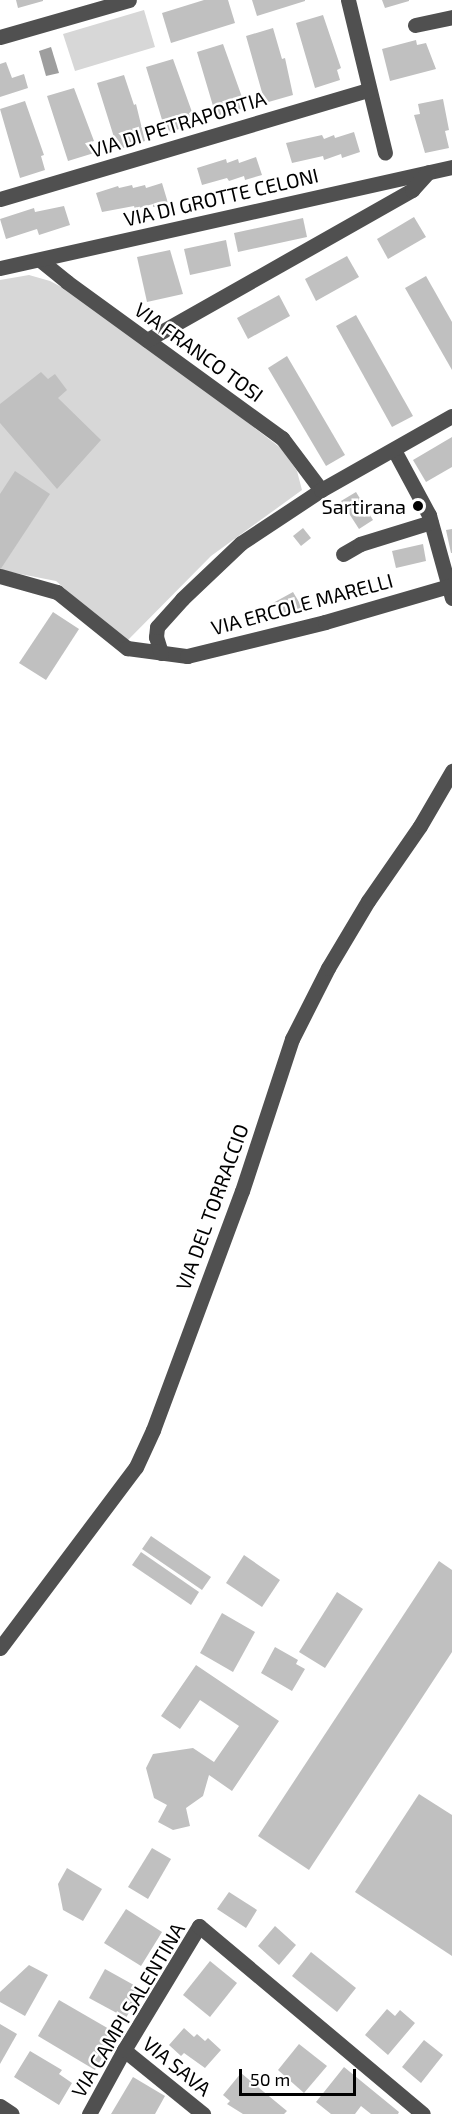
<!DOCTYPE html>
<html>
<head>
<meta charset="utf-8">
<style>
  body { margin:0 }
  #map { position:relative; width:452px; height:2114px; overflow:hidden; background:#fff; font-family:"Exo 2",sans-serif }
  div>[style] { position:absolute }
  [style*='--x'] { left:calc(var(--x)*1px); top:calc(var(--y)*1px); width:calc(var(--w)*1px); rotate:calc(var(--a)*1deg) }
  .green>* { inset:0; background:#d7d7d7 }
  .water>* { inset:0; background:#9e9e9e }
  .building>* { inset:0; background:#c0c0c0 }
  .minor>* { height:15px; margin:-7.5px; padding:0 7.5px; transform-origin:7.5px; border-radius:7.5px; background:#505050 }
  .dots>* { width:16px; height:16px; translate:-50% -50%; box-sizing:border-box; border:3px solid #fff; border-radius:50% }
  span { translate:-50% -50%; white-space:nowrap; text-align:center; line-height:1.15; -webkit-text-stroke:5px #fff; paint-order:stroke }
  .street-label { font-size:20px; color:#000 }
  .poi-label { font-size:20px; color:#000 }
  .right { translate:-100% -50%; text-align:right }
  .scale { position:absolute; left:239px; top:2069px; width:117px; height:27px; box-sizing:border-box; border:3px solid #000; border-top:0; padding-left:8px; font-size:18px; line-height:21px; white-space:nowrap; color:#000; -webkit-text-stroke:4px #fff; paint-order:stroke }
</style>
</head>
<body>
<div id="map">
  <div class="green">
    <div style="clip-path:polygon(144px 10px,155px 47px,75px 71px,63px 34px)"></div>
    <div style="clip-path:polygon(29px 275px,50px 281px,65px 289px,213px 396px,282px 449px,297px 471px,302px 490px,211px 556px,126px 642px,56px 581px,0 570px,0 280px)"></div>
  </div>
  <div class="water">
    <div style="clip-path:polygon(51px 47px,59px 73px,46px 76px,39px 51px)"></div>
  </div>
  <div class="building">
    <div style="clip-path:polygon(16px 0,43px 0,43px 1px,18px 8px)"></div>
    <div style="clip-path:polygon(204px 0,228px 0,235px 23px,171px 43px,162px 13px)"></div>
    <div style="clip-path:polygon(252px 0,305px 0,305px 1px,257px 16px)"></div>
    <div style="clip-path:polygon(382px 0,409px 0,409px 1px,385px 8px)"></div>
    <div style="clip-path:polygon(323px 15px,341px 68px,337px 70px,340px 80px,315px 88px,296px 23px)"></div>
    <div style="clip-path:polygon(273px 28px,282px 59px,285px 58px,293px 95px,265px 103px,246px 36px)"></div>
    <div style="clip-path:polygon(416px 40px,417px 45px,426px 43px,436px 69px,390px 81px,382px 49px)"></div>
    <div style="clip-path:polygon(223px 44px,242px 97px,238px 98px,241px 109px,216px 116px,197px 52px)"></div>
    <div style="clip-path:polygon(173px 59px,192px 112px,189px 113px,192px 125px,166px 133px,146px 67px)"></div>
    <div style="clip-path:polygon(6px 62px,12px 78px,24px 74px,28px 88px,0 97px,0 64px)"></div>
    <div style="clip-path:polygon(124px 75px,134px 105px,136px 104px,145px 141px,118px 150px,97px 83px)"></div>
    <div style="clip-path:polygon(74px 88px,94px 141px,91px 142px,94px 153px,68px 161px,47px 96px)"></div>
    <div style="clip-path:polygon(443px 99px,449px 130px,445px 131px,449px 148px,425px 153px,414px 115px,420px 114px,418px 104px)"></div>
    <div style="clip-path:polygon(25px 101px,44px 155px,41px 156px,45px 170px,20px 178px,0 109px)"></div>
    <div style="clip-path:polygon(354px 132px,360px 152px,342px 158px,341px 154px,324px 160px,323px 156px,292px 163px,286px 143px,322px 135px,324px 139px,334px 135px,335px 138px)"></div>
    <div style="clip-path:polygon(256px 157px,262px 175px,245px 180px,244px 176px,229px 181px,227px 178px,202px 185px,197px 168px,226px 159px,227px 163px,238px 159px,239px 163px)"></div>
    <div style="clip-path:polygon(162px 183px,168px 203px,153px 207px,153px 204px,135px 209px,134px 206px,102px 212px,96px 193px,118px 186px,119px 188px,132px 185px,133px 188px,145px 185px,146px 188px)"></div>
    <div style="clip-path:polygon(64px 206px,70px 225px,39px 235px,37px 229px,6px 239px,0 219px,34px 208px,35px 212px)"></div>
    <div style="clip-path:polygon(414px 217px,426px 237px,388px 259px,377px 239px)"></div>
    <div style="clip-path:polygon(303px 218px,307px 237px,238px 252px,234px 233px)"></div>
    <div style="clip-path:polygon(226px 240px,231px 266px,190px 275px,184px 249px)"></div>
    <div style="clip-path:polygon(170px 250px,183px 294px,147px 302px,137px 257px)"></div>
    <div style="clip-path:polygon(347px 256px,359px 277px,316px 301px,305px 279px)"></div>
    <div style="clip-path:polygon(426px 276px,452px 322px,452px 370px,405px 288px)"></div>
    <div style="clip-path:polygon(279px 295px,290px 316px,248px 339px,237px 318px)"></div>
    <div style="clip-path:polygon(356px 315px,413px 416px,392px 427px,336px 326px)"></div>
    <div style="clip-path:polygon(287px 356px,345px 455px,326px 466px,268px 368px)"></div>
    <div style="clip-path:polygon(41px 372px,48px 379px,55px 374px,67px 390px,58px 398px,101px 440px,57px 489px,0 423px,0 404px)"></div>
    <div style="clip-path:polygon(452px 437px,452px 467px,426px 482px,413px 460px)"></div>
    <div style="clip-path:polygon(15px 471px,50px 494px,0 570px,0 494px)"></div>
    <div style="clip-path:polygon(356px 492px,373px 520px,359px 529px,341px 501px)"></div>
    <div style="clip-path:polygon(303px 528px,311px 538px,301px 546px,293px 536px)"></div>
    <div style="clip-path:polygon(452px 529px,452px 553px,451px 553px,446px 530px)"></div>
    <div style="clip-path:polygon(423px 544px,426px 561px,396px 568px,392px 551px)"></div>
    <div style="clip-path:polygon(293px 592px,302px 607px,282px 619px,273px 603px)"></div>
    <div style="clip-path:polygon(53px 612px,79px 629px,46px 680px,19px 663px)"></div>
    <div style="clip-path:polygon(151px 1536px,211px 1577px,202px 1590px,142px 1549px)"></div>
    <div style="clip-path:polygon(141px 1552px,199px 1592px,191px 1605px,132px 1565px)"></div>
    <div style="clip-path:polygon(244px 1555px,280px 1580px,262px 1607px,226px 1583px)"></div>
    <div style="clip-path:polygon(439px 1561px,452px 1570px,452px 1652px,309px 1870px,258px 1836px)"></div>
    <div style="clip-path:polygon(337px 1592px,363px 1609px,325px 1668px,299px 1652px)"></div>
    <div style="clip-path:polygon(222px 1613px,255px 1632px,233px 1672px,200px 1653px)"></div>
    <div style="clip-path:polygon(275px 1647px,298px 1660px,296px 1664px,305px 1669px,292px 1691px,261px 1673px)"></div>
    <div style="clip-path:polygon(196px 1665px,279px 1721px,232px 1791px,209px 1775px,203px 1796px,186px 1808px,190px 1826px,173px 1830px,158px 1822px,167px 1805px,154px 1798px,146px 1768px,153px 1754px,193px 1748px,214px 1762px,239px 1726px,200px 1700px,180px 1729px,161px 1716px)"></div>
    <div style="clip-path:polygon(419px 1794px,452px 1815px,452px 1956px,355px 1892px)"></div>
    <div style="clip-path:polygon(152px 1848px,171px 1859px,148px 1899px,128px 1887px)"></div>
    <div style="clip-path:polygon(67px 1868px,102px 1889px,83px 1921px,63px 1910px,58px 1884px)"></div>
    <div style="clip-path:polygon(229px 1892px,257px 1910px,246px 1928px,217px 1909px)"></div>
    <div style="clip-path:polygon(126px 1909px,162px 1932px,141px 1966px,104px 1943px)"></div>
    <div style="clip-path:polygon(275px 1926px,296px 1945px,279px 1965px,258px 1946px)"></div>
    <div style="clip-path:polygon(311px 1952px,356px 1988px,337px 2012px,292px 1976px)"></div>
    <div style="clip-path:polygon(210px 1961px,237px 1983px,210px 2017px,183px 1995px)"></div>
    <div style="clip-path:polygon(29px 1965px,48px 1975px,25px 2016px,0 2002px,0 1992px)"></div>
    <div style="clip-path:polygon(105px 1969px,141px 1989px,126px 2018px,89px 1998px)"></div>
    <div style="clip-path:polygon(59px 2000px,116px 2033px,95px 2070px,38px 2036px)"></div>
    <div style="clip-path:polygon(387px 2009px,395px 2016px,400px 2010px,415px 2023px,388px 2055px,365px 2035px)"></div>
    <div style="clip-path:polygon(0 2024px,17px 2034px,0 2064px)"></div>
    <div style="clip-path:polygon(184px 2028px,194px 2037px,197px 2034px,205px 2041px,208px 2038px,221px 2050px,205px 2068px,184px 2053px,181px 2056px,169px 2045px)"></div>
    <div style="clip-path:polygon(424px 2040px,443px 2055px,421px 2083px,402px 2067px)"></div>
    <div style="clip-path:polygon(299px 2044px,327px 2066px,304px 2093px,278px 2070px)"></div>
    <div style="clip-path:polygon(30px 2051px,62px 2070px,59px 2074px,72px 2083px,59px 2105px,14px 2077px)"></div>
    <div style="clip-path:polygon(344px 2067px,399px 2112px,398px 2114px,371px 2114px,361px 2106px,355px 2114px,331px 2114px,316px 2102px)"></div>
    <div style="clip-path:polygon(241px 2073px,287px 2111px,284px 2114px,243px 2114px,227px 2104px,230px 2101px,223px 2095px)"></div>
    <div style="clip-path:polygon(133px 2077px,165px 2096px,155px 2114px,111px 2114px)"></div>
  </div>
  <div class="minor">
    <div style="--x:348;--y:0;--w:157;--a:76.4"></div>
    <div style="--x:415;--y:25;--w:38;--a:-12"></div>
    <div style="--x:0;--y:37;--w:134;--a:-16"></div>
    <div style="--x:0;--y:199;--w:385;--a:-16.5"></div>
    <div style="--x:40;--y:260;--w:35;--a:39"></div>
    <div style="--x:67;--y:282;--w:266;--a:36"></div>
    <div style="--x:282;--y:438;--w:65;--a:53.1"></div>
    <div style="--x:0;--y:268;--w:463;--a:-12.6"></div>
    <div style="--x:147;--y:340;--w:305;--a:-29.5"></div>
    <div style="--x:412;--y:190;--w:24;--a:-48"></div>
    <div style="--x:394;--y:450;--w:74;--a:61.7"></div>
    <div style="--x:429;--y:515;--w:86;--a:74.5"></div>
    <div style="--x:343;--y:554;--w:20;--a:-30"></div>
    <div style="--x:360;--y:544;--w:74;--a:-17.2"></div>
    <div style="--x:0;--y:576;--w:59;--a:15.7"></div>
    <div style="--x:57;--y:592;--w:90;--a:38.7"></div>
    <div style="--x:127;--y:648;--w:61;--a:7.6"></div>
    <div style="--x:187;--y:656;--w:142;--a:-13.8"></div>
    <div style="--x:325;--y:622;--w:132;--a:-16.2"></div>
    <div style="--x:161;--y:653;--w:17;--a:-107"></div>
    <div style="--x:156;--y:637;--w:10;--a:-84"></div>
    <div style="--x:157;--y:627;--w:38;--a:-48"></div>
    <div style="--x:182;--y:599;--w:81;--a:-43.5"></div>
    <div style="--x:241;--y:543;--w:96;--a:-33.5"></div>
    <div style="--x:321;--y:490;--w:150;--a:-29.5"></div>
    <div style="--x:0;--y:1648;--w:226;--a:-53.1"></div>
    <div style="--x:136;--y:1467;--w:41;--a:-65.3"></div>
    <div style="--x:153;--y:1430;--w:255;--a:-69.6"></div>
    <div style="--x:242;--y:1191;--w:160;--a:-71.8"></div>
    <div style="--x:292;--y:1039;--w:80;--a:-63.1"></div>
    <div style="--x:328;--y:968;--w:78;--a:-59.2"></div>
    <div style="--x:368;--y:901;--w:91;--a:-55.3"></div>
    <div style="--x:420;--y:826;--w:64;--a:-59.8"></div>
    <div style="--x:124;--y:2050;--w:102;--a:39"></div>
    <div style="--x:0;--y:2106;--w:14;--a:34"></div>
    <div style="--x:89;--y:2114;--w:73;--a:-61.3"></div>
    <div style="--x:124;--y:2050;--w:145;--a:-58.8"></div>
    <div style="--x:199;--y:1926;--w:292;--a:40"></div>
  </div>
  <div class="dots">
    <div style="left:418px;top:506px;background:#000"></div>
  </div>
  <div class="street-label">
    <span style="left:178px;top:124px;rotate:-17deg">VIA DI PETRAPORTIA</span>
    <span style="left:221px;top:197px;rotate:-13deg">VIA DI GROTTE CELONI</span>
    <span style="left:199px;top:352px;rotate:36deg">VIA FRANCO TOSI</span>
    <span style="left:302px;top:604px;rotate:-15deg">VIA ERCOLE MARELLI</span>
    <span style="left:212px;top:1207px;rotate:-70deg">VIA DEL TORRACCIO</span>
    <span style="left:128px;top:2010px;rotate:-59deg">VIA CAMPI SALENTINA</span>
    <span style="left:177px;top:2066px;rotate:39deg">VIA SAVA</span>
  </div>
  <div class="poi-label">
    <span class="right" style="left:406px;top:506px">Sartirana</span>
  </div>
  <div class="scale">50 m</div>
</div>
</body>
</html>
